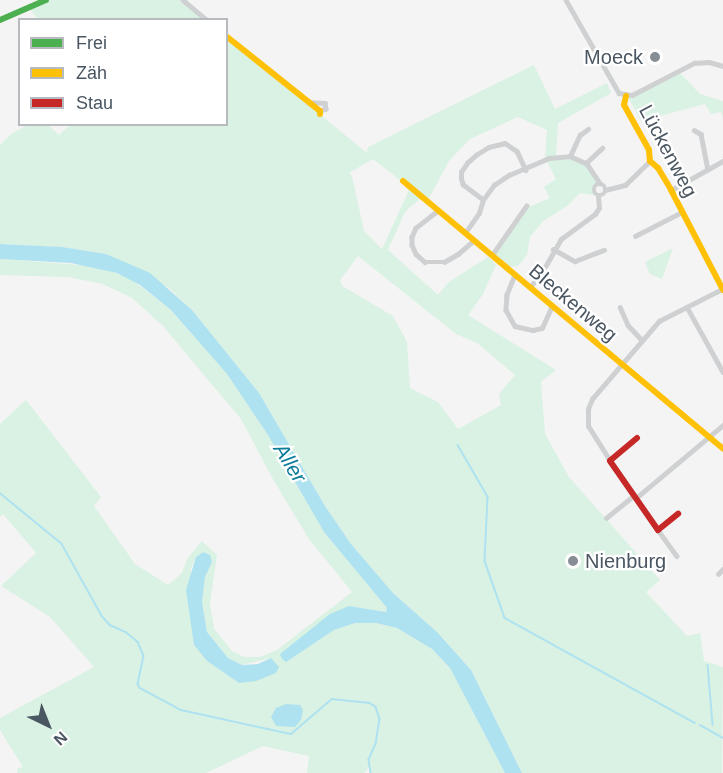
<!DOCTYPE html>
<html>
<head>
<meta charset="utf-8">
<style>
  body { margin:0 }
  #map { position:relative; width:723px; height:773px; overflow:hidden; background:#f4f4f4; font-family:Arial,sans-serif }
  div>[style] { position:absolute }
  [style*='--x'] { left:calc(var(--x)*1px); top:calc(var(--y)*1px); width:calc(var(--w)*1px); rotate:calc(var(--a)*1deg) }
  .green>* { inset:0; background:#d9f2e3 }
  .water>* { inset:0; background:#aee2f0 }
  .stream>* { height:1.5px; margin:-0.75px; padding:0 0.75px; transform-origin:0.75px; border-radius:0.75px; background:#aee2f0 }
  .street>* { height:4.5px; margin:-2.25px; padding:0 2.25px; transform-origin:2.25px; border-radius:2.25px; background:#ced0d2 }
  .street>.ring { margin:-2.25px; padding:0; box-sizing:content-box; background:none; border:4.5px solid #ced0d2; border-radius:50% }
  .fast>* { height:6px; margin:-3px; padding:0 3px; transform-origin:3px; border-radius:3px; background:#4caf50 }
  .slow>* { height:6px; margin:-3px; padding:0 3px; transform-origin:3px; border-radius:3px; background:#ffc107 }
  .jam>* { height:6px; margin:-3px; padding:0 3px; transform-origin:3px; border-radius:3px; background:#c62828 }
  .dots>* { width:16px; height:16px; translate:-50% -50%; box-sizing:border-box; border:3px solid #fff; border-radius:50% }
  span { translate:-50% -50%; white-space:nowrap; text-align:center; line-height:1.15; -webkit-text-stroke:4.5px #fff; paint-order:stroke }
  .poi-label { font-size:20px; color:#4a5661 }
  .right { translate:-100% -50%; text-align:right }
  .left { translate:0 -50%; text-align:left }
  .street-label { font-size:20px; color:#4a5661 }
  .water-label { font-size:21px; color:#0c7c9b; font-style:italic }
  .legend { position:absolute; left:18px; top:18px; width:210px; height:108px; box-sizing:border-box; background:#fff; border:2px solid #b7bbc0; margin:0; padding:8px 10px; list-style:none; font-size:18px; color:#4a5661 }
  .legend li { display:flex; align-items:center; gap:12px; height:30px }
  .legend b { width:30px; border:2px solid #b7bbc0 }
  .north { position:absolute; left:18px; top:695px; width:60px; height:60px; -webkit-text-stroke:4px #fff; paint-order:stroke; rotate:137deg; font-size:16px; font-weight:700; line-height:24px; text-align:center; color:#4a5661 }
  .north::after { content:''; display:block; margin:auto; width:21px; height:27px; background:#4a5661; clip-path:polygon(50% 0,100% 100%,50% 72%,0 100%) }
</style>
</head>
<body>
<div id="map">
  <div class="green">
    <div style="clip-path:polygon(50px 0,180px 0,203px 19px,38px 19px,30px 9px)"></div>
    <div style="clip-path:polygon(evenodd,227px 39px,367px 153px,368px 147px,534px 65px,555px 109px,607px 83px,611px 93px,558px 123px,556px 156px,569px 156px,585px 163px,597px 183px,593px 189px,595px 195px,580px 193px,567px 206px,543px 221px,530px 237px,527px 255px,518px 266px,510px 267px,495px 254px,519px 216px,529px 207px,550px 198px,544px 187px,556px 179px,545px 158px,547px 130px,518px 117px,470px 139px,449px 161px,427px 202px,422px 197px,405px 212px,388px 250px,438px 295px,449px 282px,488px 257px,496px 265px,483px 294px,468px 315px,556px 370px,541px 382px,545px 434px,569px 477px,660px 580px,646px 592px,687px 636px,700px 633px,704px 661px,723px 667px,722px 773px,522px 773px,471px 670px,437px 632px,393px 593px,351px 544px,325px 506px,259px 393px,192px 310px,169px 288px,106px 254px,62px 247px,0 244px,0 145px,11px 134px,29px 124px,48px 125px,59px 135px,70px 125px,226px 124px,227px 39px,373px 159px,410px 188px,382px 249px,364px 231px,352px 176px,349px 173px,373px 159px,227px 39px,358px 256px,456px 334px,477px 343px,515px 375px,499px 394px,501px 405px,458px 429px,438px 402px,410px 388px,407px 342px,393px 316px,342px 286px,340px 280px,358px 256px)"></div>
    <div style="clip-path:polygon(678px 71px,700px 94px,723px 101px,723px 118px,721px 112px,711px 114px,705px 104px,641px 121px,628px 97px)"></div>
    <div style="clip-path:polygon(673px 248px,662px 279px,650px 274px,645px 262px)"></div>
    <div style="clip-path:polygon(evenodd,0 259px,94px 266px,128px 277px,171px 310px,227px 374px,268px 435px,324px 532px,387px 608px,386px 612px,349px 606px,286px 661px,334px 630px,355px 623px,376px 623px,397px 628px,432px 649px,450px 668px,505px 773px,372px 773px,369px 767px,364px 773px,307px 773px,309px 756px,263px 746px,206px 773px,17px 773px,18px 768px,23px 767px,0 730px,0 718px,94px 667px,50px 617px,1px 586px,36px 553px,3px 514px,0 517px,0 424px,26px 400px,101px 497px,94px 506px,135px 564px,168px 585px,182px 573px,187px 559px,202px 541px,217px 555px,210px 603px,214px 629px,232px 651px,244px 657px,260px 657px,277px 650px,352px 592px,309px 539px,274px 481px,241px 419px,163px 326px,132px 298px,103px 284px,68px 277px,0 275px,0 259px,203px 552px,212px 562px,205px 577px,202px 602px,207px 632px,228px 658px,242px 665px,271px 658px,239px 683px,207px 661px,194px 645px,191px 568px,196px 557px,203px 552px)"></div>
  </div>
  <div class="water">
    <div style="clip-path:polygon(0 244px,62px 247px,106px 254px,150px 273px,192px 310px,259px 393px,325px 506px,351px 544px,393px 593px,437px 632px,471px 670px,522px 773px,505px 773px,450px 668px,432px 649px,397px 628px,376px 623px,355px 623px,334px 630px,286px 662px,282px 659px,280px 654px,330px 614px,349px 606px,386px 612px,387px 608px,324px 532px,268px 435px,227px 374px,171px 310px,140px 285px,117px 273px,71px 263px,0 259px)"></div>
    <div style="clip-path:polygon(203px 552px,210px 555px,212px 562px,205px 577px,202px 602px,207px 632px,228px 658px,242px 665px,258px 664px,271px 658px,279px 667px,276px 673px,256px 681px,239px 683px,207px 661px,194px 645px,186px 590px,196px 557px)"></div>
    <div style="clip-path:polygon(286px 704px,300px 705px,303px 710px,301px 720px,295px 727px,276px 726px,271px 717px,276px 708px)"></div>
  </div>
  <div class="stream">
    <div style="--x:458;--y:445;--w:60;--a:60"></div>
    <div style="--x:488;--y:497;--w:64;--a:92.7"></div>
    <div style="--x:485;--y:561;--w:60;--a:70.7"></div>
    <div style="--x:505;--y:618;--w:217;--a:28.9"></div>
    <div style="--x:0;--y:493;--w:80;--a:39.4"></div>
    <div style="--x:62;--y:544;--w:82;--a:60.9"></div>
    <div style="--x:102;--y:616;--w:12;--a:48"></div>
    <div style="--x:110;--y:625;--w:17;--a:24"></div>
    <div style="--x:126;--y:632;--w:16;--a:40"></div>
    <div style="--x:138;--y:642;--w:15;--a:67"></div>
    <div style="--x:144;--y:656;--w:29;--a:102"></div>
    <div style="--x:138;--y:684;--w:4;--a:63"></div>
    <div style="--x:140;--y:688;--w:47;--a:28.2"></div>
    <div style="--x:181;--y:710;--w:113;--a:12.3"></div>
    <div style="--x:291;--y:734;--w:54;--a:-40.5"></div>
    <div style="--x:332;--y:699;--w:38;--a:6"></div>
    <div style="--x:370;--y:703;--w:7;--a:34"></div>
    <div style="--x:376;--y:707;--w:13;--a:72"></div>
    <div style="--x:380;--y:719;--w:25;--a:99"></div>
    <div style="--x:376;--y:744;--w:17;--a:114"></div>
    <div style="--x:369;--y:760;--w:13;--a:81"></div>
    <div style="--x:708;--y:665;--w:60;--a:85.2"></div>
    <div style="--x:700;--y:725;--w:26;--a:29"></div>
  </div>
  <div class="street">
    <div style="--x:183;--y:0;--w:31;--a:40"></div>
    <div style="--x:566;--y:0;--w:107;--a:60.3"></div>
    <div style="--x:619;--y:93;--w:13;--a:9"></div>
    <div style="--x:632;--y:95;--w:70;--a:-27.3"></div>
    <div style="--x:694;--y:63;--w:15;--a:-4"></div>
    <div style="--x:709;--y:62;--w:15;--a:16"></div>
    <div style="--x:308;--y:102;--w:17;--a:3"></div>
    <div style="--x:325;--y:103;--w:6;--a:81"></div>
    <div style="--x:326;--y:109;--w:6;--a:162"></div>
    <div style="--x:694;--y:130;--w:8;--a:30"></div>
    <div style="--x:701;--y:134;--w:36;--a:79"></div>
    <div style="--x:570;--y:156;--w:17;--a:24"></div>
    <div style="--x:600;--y:184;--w:25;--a:-124"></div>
    <div style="--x:586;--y:163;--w:22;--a:-43"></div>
    <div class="ring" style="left:594.5px;top:184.5px;width:6.5px;height:6.5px"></div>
    <div style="--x:605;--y:190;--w:21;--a:-14"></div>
    <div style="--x:625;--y:185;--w:35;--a:-44"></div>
    <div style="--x:671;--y:190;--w:60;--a:-29.1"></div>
    <div style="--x:483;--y:200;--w:25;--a:-143"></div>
    <div style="--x:463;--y:185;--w:6;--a:-108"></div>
    <div style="--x:461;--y:179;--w:7;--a:-90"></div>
    <div style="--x:461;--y:172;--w:11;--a:-56"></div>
    <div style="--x:467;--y:163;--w:12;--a:-42"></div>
    <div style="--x:476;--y:155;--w:15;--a:-32"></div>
    <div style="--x:489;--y:147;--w:16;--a:-14"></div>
    <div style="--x:505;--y:143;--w:14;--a:34"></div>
    <div style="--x:517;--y:151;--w:21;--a:65"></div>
    <div style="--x:438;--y:211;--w:28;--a:142"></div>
    <div style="--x:416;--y:228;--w:10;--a:114"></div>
    <div style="--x:412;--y:237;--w:8;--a:90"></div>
    <div style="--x:412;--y:245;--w:10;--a:66"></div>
    <div style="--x:416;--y:254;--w:12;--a:42"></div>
    <div style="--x:425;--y:262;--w:19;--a:0"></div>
    <div style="--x:444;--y:262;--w:16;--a:-30"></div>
    <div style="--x:458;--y:254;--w:20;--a:-41"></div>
    <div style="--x:465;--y:233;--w:24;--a:-55"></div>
    <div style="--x:479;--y:213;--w:14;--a:-73"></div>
    <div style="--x:483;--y:200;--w:19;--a:-54"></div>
    <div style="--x:494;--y:185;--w:18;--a:-34"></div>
    <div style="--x:509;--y:175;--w:43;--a:-23"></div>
    <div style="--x:549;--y:158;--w:21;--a:-5"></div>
    <div style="--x:570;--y:156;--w:23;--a:-65"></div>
    <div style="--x:580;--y:135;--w:10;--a:-37"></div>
    <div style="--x:635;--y:236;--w:53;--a:-27.1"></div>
    <div style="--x:553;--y:249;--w:25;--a:29"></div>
    <div style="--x:575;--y:261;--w:31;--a:-21"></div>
    <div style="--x:492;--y:255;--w:60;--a:-55.2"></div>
    <div style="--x:515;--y:275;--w:22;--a:112"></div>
    <div style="--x:507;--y:295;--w:15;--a:94"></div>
    <div style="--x:506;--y:310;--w:18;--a:61"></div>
    <div style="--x:515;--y:326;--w:18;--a:13"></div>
    <div style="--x:533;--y:330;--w:9;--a:-13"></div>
    <div style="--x:542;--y:328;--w:24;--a:-66"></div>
    <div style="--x:530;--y:287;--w:17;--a:-50"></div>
    <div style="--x:541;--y:274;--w:40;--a:-60.3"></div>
    <div style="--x:561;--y:239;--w:42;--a:-36.3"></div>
    <div style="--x:595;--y:214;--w:7;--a:-56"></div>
    <div style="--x:599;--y:208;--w:12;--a:-95"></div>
    <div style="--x:620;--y:307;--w:20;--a:66"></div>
    <div style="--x:628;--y:325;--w:19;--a:47"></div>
    <div style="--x:687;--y:307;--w:74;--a:61"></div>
    <div style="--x:610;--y:461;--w:41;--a:-122.2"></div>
    <div style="--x:588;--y:426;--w:17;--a:-90"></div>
    <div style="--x:588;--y:409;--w:11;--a:-68"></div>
    <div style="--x:592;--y:399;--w:103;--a:-49.3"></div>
    <div style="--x:659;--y:321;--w:71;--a:-26.9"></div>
    <div style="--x:636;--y:498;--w:114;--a:-40"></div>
    <div style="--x:606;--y:518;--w:36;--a:-39"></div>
    <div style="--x:658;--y:530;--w:32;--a:54"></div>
    <div style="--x:718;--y:574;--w:7;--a:-45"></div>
  </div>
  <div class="fast">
    <div style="--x:0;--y:20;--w:50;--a:-23.5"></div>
  </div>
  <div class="slow">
    <div style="--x:226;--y:36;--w:120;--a:38.6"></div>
    <div style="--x:320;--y:111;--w:3;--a:90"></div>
    <div style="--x:626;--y:96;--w:9;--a:103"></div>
    <div style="--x:624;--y:105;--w:51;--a:60.9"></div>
    <div style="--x:649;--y:150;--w:11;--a:85"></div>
    <div style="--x:650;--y:161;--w:11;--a:41"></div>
    <div style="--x:658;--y:168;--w:26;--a:59"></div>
    <div style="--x:671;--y:190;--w:113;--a:62.5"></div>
    <div style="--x:403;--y:181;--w:417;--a:39.9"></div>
  </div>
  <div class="jam">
    <div style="--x:637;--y:438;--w:35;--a:140"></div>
    <div style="--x:610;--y:461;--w:84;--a:55.2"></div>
    <div style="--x:658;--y:530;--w:26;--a:-39"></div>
  </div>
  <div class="dots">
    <div style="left:655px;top:57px;background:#868d94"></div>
    <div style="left:573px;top:561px;background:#868d94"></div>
  </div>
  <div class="poi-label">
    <span class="right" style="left:643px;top:57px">Moeck</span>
    <span class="left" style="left:585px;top:561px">Nienburg</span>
  </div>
  <div class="street-label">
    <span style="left:668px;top:151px;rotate:62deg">Lückenweg</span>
    <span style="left:573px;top:303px;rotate:40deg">Bleckenweg</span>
  </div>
  <div class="water-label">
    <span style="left:290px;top:463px;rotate:58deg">Aller</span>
  </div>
  <ul class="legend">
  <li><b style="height:8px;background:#4caf50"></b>Frei</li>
  <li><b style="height:8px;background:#ffc107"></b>Zäh</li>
  <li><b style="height:8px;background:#c62828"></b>Stau</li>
  </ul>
  <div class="north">N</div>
</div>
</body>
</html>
